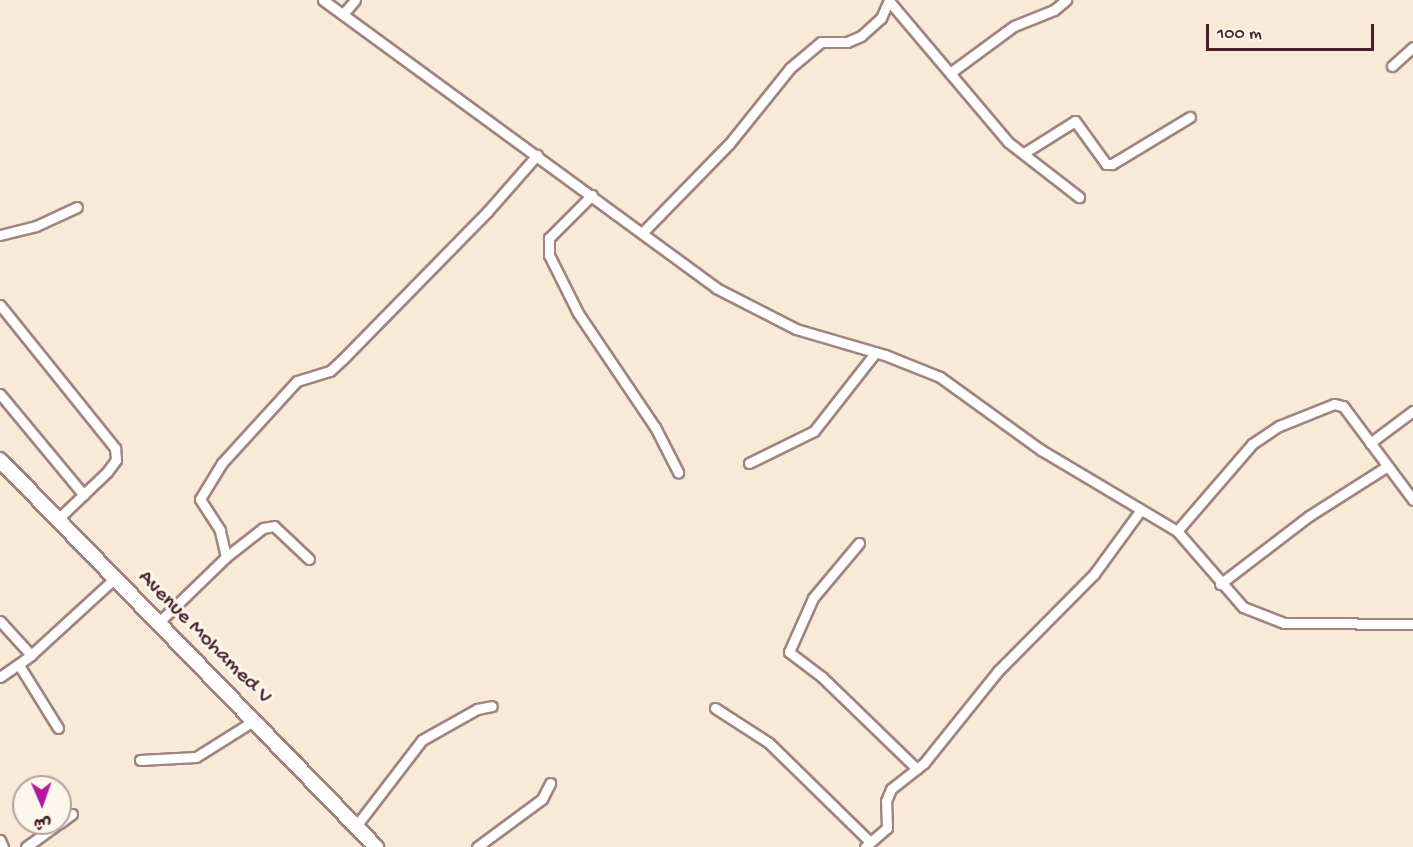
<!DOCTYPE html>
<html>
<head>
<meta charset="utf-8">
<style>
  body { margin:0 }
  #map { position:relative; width:1413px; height:847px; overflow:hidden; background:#f8ead6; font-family:"Gochi Hand","Playpen Sans Arabic",sans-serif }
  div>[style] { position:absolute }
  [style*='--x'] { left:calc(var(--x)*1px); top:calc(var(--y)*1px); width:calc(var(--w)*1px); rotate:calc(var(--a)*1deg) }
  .roads { filter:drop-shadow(2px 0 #a18480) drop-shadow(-2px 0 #a18480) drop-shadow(0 2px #a18480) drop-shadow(0 -2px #a18480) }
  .street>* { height:9px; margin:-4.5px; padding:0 4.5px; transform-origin:4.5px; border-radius:4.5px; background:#fff }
  .secondary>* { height:14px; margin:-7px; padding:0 7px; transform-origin:7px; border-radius:7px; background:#fff }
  span { translate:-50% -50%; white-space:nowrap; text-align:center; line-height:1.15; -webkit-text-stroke:6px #fbf7ec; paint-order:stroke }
  .street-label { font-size:22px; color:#4a1f2b }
  .north { position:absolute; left:12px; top:775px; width:60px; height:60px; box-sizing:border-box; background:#fbf7ec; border:2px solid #b4a19f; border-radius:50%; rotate:178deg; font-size:16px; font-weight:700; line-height:24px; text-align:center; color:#4a1f2b }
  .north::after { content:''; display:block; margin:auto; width:21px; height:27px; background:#b5179e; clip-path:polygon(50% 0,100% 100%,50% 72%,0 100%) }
  .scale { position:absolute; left:1206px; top:24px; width:168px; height:27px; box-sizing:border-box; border:3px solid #4a1f2b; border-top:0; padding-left:8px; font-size:18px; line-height:21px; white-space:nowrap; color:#4a1f2b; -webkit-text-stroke:4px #fbf7ec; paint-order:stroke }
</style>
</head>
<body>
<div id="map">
  <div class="roads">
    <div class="street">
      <div style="--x:323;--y:0;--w:487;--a:36.2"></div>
      <div style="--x:716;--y:288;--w:90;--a:27.1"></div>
      <div style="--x:796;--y:329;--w:93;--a:16.3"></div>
      <div style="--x:885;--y:355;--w:59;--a:21.8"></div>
      <div style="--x:940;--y:377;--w:125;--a:35.9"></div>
      <div style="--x:1041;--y:450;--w:158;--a:30.8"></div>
      <div style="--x:1177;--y:531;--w:101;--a:49"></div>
      <div style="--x:1243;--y:607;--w:44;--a:21.3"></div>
      <div style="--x:1284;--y:623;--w:129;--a:0.4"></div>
      <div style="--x:889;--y:1;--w:185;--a:49.8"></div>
      <div style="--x:1008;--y:142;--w:90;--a:37.8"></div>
      <div style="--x:343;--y:14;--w:18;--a:-49"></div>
      <div style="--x:1392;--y:66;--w:28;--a:-42"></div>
      <div style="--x:950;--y:73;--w:79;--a:-36.3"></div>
      <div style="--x:1014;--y:26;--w:43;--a:-21.8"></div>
      <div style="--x:1054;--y:10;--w:16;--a:-40"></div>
      <div style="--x:1024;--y:153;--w:60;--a:-32.1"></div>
      <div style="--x:1075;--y:121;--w:53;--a:54.2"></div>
      <div style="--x:1106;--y:164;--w:6;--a:0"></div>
      <div style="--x:1112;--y:164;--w:91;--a:-31.1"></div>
      <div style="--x:592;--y:195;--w:61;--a:135"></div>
      <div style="--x:549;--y:238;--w:17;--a:90"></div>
      <div style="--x:549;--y:255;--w:65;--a:63.4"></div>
      <div style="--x:578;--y:313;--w:138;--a:56"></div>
      <div style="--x:655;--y:427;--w:51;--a:62.9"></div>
      <div style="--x:642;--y:233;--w:124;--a:-45.7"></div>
      <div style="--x:729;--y:144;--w:97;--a:-51.2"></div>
      <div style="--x:790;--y:68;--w:40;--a:-40"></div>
      <div style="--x:821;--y:42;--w:26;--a:0"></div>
      <div style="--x:847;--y:42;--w:15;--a:-23"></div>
      <div style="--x:861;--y:36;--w:27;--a:-42"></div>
      <div style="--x:881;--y:18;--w:20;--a:-66"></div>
      <div style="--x:0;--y:235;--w:37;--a:-14"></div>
      <div style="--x:36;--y:226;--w:45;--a:-24.9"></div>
      <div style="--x:0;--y:305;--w:184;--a:51.2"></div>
      <div style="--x:115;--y:448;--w:12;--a:85"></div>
      <div style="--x:116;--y:460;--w:15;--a:127"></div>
      <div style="--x:107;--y:472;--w:68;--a:136.2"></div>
      <div style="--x:0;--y:394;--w:131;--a:50.3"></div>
      <div style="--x:1370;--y:443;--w:54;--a:-36.7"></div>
      <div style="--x:749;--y:463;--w:72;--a:-26.2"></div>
      <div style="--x:814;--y:431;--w:100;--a:-51.9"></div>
      <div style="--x:1177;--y:531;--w:115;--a:-49.2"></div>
      <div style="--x:1252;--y:444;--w:32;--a:-34"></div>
      <div style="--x:1279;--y:426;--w:59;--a:-21.8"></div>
      <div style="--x:1334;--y:404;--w:9;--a:13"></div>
      <div style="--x:1343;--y:406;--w:117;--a:53.3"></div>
      <div style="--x:859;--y:543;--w:72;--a:129.9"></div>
      <div style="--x:813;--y:598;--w:59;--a:114"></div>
      <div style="--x:789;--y:652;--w:41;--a:37.1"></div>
      <div style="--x:822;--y:677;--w:132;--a:44.1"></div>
      <div style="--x:226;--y:557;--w:47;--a:-38.1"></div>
      <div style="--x:263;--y:528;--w:11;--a:-10"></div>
      <div style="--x:274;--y:526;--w:48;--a:43.3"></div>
      <div style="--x:1220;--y:584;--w:112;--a:-37.4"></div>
      <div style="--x:1309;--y:516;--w:91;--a:-32.5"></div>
      <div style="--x:0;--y:621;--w:46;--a:47.6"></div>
      <div style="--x:159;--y:622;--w:93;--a:-44.1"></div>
      <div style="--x:226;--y:557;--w:28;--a:-103"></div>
      <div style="--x:220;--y:530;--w:37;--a:-123"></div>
      <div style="--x:200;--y:499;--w:42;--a:-58.6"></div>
      <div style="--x:222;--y:463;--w:111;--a:-47.6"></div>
      <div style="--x:297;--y:381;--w:34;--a:-17"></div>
      <div style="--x:330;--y:371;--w:18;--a:-43"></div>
      <div style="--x:343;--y:359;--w:206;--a:-45.6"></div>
      <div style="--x:487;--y:212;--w:76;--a:-48.7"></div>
      <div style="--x:19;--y:665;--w:74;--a:58.2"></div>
      <div style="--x:0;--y:677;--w:38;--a:-35"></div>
      <div style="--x:31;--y:655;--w:114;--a:-42.5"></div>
      <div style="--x:715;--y:708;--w:64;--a:32.9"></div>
      <div style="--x:769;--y:743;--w:141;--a:44.4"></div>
      <div style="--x:140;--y:760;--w:56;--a:-3.1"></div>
      <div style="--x:196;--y:757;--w:70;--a:-32.1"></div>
      <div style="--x:60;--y:823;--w:15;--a:-37"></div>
      <div style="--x:356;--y:826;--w:108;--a:-52.5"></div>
      <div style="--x:422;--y:740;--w:63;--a:-29.4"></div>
      <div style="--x:477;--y:709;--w:15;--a:-11"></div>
      <div style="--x:0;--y:840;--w:8;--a:67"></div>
      <div style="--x:26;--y:847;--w:41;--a:-36"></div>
      <div style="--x:477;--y:847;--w:81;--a:-36.4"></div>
      <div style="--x:542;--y:799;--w:18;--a:-63"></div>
      <div style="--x:865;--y:847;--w:29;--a:-41"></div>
      <div style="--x:887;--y:828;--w:27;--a:-92"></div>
      <div style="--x:886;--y:801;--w:13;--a:-67"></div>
      <div style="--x:891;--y:789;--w:42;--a:-38.2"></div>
      <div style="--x:924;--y:763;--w:118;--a:-51.2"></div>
      <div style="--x:998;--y:671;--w:136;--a:-45.3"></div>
      <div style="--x:1094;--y:574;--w:78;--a:-53.9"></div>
    </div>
    <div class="secondary">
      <div style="--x:0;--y:460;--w:540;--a:45.83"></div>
    </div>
  </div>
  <div class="street-label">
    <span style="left:204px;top:638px;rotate:45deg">Avenue Mohamed V</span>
  </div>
  <div class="north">ش</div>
  <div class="scale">100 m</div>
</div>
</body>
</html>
